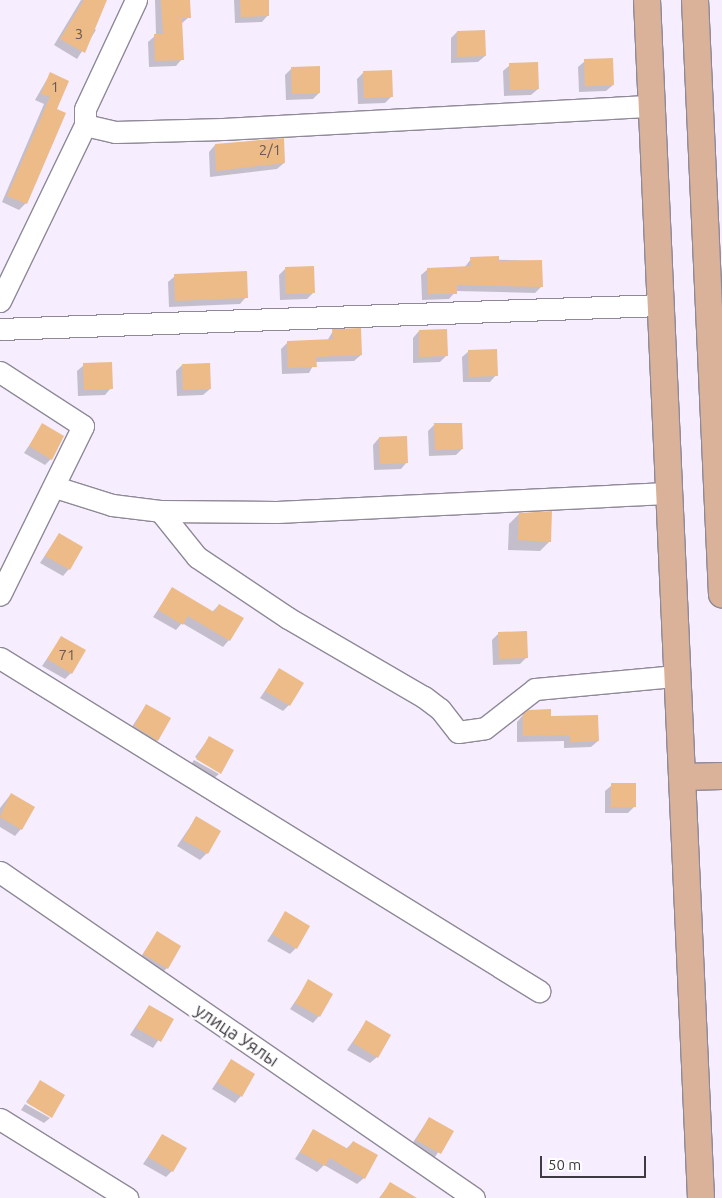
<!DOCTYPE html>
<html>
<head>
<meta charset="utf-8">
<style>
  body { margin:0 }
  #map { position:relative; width:722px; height:1198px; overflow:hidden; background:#f6eeff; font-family:Ubuntu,sans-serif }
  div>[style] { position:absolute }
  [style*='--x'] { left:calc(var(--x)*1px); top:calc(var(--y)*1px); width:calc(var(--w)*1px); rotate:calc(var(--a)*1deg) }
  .shadow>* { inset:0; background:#0003 }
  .building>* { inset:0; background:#edbb88 }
  .roads { filter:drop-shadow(1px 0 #8f8997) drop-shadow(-1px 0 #8f8997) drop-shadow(0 1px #8f8997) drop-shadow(0 -1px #8f8997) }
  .minor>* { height:21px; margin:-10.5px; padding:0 10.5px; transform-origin:10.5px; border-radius:10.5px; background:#fff }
  .major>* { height:26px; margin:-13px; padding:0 13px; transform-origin:13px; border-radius:13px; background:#d9b299 }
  span { translate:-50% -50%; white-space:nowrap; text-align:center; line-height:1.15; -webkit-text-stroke:4.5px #fff; paint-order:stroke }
  .number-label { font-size:15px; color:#695a53 }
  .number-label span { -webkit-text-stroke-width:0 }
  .street-label { font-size:18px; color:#3d3a41 }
  .scale { position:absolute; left:540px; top:1156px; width:106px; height:22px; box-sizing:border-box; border:2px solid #3d3a41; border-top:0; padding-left:6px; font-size:15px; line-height:18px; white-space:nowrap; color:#3d3a41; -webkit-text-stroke:4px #fff; paint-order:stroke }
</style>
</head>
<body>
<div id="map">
  <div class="shadow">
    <div style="clip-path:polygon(81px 0,105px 0,93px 28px,96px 30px,77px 59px,54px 45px)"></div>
    <div style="clip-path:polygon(155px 0,189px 0,189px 17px,181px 24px,182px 59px,176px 66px,149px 67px,148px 42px,156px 35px)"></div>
    <div style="clip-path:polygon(234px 0,268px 0,268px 15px,262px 22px,235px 23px)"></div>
    <div style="clip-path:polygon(457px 32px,485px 56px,478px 62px,451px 63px,451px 38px)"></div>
    <div style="clip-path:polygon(585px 61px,613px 85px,606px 91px,579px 92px,578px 67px)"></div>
    <div style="clip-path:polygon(510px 65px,538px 89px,531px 95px,504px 96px,503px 71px)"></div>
    <div style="clip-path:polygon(291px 69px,319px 93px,313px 99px,286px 100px,285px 75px)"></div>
    <div style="clip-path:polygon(364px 72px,392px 96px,385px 103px,358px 104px,357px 79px)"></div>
    <div style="clip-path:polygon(50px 74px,55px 110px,26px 203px,19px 210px,2px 202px,44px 104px,35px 100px)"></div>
    <div style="clip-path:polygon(215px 145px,284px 163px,277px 169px,210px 177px,209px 152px)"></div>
    <div style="clip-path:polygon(471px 259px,541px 261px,542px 286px,535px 293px,456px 291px,449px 299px,422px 300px,421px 275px,428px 269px,464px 268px)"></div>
    <div style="clip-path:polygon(285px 269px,313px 293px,307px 299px,280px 300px,279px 275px)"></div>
    <div style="clip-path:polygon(175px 276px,246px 297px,240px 304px,169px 307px,168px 282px)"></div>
    <div style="clip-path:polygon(333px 331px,361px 355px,354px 361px,315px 362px,309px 373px,282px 374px,281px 349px,288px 342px,327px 341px)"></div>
    <div style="clip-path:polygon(419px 331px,447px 355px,440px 362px,413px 363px,413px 338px)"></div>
    <div style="clip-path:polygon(469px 351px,496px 375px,490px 382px,463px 382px,462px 357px)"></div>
    <div style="clip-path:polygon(84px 365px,111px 388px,105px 395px,78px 396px,77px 371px)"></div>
    <div style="clip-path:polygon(182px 365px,210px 389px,203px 395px,177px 396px,176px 371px)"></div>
    <div style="clip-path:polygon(43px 425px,51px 459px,45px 465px,24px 453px)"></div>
    <div style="clip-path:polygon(434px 425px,462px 449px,456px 455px,429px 456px,428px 431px)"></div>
    <div style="clip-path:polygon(379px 438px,407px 462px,401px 469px,374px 470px,373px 445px)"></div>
    <div style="clip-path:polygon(519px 514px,550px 541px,540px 551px,508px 550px,509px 524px)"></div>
    <div style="clip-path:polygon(59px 534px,69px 569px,63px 576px,40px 563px)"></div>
    <div style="clip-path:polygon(172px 589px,212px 612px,219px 605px,229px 640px,223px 647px,182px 623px,176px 630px,153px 617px)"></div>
    <div style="clip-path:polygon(498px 634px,526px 658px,520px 664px,493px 665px,492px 640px)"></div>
    <div style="clip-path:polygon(61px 638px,71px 673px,65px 679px,42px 666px)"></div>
    <div style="clip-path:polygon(279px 670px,289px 705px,283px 711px,260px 698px)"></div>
    <div style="clip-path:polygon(146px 705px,157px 740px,151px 747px,128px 733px)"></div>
    <div style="clip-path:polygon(523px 715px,550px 717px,598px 741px,591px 747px,564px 748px,564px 741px,517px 742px,517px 722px)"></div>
    <div style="clip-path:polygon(209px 738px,220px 772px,195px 757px)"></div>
    <div style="clip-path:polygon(194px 760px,219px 774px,213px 779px,190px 766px)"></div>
    <div style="clip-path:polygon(612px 785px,635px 806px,628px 813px,605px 813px,605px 791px)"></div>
    <div style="clip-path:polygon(11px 794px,21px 829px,15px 836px,0 827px,0 808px)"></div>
    <div style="clip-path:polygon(196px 818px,207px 853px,200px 860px,177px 846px)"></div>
    <div style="clip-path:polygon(286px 913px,296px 948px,290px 954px,267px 941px)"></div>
    <div style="clip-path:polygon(157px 933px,167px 968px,161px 974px,138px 961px)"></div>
    <div style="clip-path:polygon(309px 981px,319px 1016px,313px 1023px,290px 1009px)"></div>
    <div style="clip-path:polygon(149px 1006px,172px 1020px,153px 1048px,130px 1035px)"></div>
    <div style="clip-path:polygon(366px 1022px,377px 1057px,370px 1063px,347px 1050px)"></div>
    <div style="clip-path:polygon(231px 1061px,241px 1096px,235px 1103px,212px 1089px)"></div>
    <div style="clip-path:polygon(40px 1082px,51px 1116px,26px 1102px)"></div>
    <div style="clip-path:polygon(25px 1104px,50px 1118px,44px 1123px,21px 1110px)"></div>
    <div style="clip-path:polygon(429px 1118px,452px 1131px,433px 1160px,410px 1147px)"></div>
    <div style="clip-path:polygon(314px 1130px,346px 1149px,353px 1142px,364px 1178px,357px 1184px,324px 1165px,317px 1172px,295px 1159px)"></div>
    <div style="clip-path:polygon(162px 1136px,172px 1171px,166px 1177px,143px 1164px)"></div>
    <div style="clip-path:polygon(390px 1184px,412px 1198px,379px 1198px)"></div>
  </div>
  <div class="building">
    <div style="clip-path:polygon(84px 0,107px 0,85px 53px,60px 39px)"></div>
    <div style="clip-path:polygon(161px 0,190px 0,191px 18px,182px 18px,184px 60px,155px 61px,154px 34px,163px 34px)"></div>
    <div style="clip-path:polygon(240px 0,269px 0,269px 16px,241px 17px)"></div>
    <div style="clip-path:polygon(485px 30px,486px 56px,457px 57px,457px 31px)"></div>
    <div style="clip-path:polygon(613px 58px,614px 85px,585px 86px,584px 59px)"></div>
    <div style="clip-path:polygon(538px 62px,539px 89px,510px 90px,509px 63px)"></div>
    <div style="clip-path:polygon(320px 66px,320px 93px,292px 94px,291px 67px)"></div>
    <div style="clip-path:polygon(392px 70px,393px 97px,364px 98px,363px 71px)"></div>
    <div style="clip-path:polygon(50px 72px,69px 81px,57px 109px,66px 113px,27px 204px,7px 196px,50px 97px,41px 94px)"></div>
    <div style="clip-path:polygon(284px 138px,285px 163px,216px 171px,215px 144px)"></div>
    <div style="clip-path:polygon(499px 256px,499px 261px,542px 260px,543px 287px,457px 285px,457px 294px,428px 294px,427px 268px,471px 266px,470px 257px)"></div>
    <div style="clip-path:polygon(314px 266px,315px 293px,286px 294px,285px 267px)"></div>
    <div style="clip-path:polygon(247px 271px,248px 298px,175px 301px,174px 274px)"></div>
    <div style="clip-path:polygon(361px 328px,362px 355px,316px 357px,317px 367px,288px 368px,287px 341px,333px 339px,332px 329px)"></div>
    <div style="clip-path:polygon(447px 329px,448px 356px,419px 357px,419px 330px)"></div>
    <div style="clip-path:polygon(497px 349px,498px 376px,469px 377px,468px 350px)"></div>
    <div style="clip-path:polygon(112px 362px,113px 389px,84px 390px,83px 363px)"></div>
    <div style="clip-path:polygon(210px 363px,211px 389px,183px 390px,182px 364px)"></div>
    <div style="clip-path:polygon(42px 423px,64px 436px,52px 460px,29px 446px)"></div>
    <div style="clip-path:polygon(434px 423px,462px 423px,463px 449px,435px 450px)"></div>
    <div style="clip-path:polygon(407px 436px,408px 463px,380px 464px,379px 437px)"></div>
    <div style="clip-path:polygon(552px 511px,551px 542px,518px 540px,519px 513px)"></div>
    <div style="clip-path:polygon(59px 533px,83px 547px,70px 570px,45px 556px)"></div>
    <div style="clip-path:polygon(172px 587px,214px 612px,219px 604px,244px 618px,230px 641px,188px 616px,183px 625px,158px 610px)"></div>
    <div style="clip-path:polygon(527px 631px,528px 658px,499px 659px,498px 632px)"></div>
    <div style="clip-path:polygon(61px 636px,86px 650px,72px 674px,47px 659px)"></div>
    <div style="clip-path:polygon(279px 668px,304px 683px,290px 706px,265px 691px)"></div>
    <div style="clip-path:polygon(146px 704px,171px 718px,158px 741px,134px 726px)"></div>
    <div style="clip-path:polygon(551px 709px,551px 716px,598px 715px,599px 741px,570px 742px,570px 735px,523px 736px,523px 714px,529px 710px)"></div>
    <div style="clip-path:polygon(209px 736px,234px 750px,221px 774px,196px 759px)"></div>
    <div style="clip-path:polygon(611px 783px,636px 783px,636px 807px,611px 807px)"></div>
    <div style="clip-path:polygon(11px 793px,35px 807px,22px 830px,0 817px)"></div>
    <div style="clip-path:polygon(196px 816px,221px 831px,208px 854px,183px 840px)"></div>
    <div style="clip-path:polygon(285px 911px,310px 926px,297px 949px,272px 934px)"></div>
    <div style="clip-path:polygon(157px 931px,181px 946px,168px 969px,143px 954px)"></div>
    <div style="clip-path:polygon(308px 979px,333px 994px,320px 1017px,295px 1003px)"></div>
    <div style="clip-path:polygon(149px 1005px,174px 1019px,161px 1042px,136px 1028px)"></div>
    <div style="clip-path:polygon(366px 1020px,391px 1035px,378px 1058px,353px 1043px)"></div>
    <div style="clip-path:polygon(231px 1059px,255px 1074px,242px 1097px,217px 1082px)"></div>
    <div style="clip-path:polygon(40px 1080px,65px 1095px,52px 1118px,27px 1103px)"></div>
    <div style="clip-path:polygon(429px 1117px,454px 1131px,441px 1154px,416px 1140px)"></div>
    <div style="clip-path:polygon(313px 1129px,348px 1149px,353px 1141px,378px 1155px,365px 1179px,330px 1158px,325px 1166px,300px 1152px)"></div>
    <div style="clip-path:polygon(162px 1134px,187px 1148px,173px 1172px,148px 1157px)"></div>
    <div style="clip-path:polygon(390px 1182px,417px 1198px,380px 1198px)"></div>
  </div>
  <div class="roads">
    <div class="minor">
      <div style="--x:136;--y:0;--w:120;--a:115.1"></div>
      <div style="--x:85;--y:109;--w:16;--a:90"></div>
      <div style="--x:85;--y:125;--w:31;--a:13"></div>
      <div style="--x:115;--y:132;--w:108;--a:-1.6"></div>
      <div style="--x:223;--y:129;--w:430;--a:-3.1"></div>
      <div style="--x:0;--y:301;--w:195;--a:-64.2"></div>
      <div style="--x:0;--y:329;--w:661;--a:-2.08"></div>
      <div style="--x:0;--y:372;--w:99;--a:33"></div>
      <div style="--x:83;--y:426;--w:188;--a:116.2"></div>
      <div style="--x:55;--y:487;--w:60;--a:17.5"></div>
      <div style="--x:112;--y:505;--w:48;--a:7.1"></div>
      <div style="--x:160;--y:511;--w:117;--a:0.5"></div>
      <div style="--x:277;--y:512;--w:390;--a:-2.8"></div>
      <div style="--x:160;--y:511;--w:59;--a:51.2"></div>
      <div style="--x:197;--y:557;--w:110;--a:33.8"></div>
      <div style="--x:288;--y:618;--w:157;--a:30.2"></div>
      <div style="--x:424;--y:697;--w:20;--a:37"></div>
      <div style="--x:440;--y:709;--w:29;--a:52"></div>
      <div style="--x:458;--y:732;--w:27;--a:-8"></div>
      <div style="--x:485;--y:728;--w:63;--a:-38"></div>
      <div style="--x:535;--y:689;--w:142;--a:-5.3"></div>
      <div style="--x:0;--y:658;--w:634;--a:31.71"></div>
      <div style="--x:0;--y:872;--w:575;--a:34.52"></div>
      <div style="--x:0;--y:1119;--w:150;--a:31.9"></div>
    </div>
    <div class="major">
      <div style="--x:647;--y:0;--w:1199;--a:87.42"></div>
      <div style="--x:695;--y:0;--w:595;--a:87.4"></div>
      <div style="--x:682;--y:777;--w:40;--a:-1.4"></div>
    </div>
  </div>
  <div class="number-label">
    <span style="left:79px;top:34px">3</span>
    <span style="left:55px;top:87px">1</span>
    <span style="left:270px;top:150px">2/1</span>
    <span style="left:67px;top:655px">71</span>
  </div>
  <div class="street-label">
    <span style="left:237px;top:1035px;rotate:34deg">улица Уялы</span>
  </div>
  <div class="scale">50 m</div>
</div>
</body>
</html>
